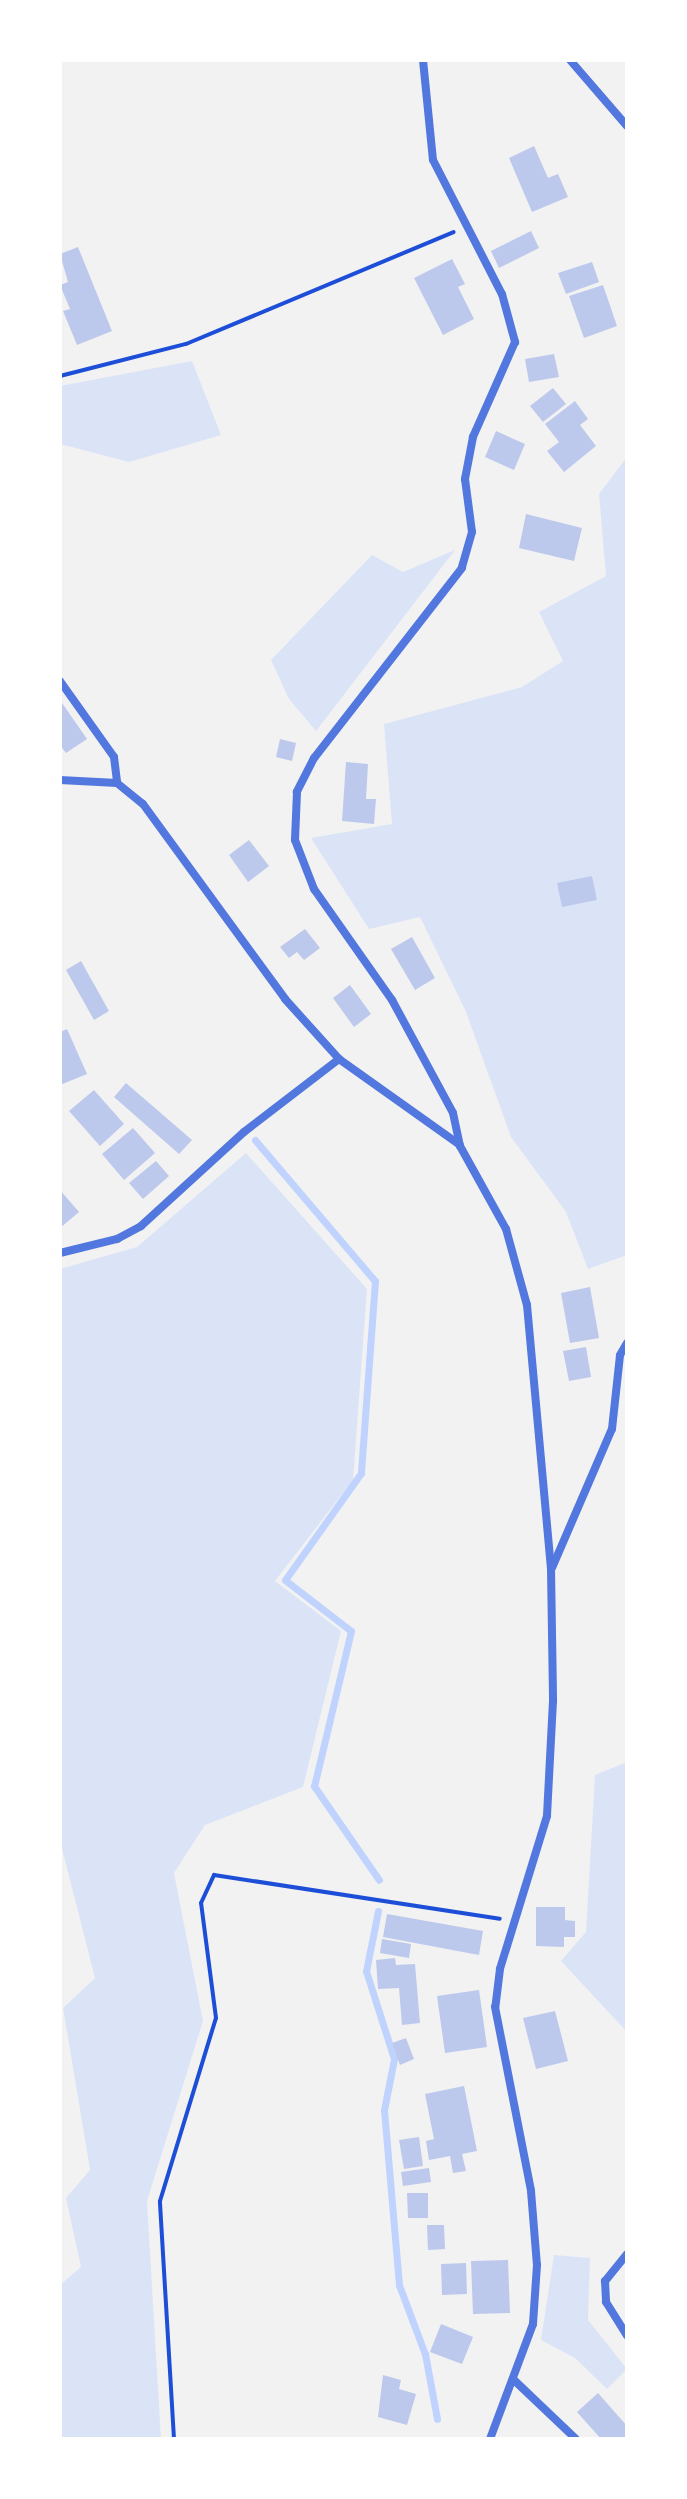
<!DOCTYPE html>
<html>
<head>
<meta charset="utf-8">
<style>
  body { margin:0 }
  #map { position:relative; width:687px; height:2499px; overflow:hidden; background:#f2f2f2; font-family:Raleway,sans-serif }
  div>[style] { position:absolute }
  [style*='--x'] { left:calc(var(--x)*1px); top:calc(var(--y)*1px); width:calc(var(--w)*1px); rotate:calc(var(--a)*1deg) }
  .green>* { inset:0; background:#dbe4f7 }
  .stream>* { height:7px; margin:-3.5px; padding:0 3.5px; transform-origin:3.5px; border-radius:3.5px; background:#bfd3fe }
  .building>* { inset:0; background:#bdc9ec }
  .path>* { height:4px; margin:-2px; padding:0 2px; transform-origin:2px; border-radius:2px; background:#1d4ed8 }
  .minor>* { height:8px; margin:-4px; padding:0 4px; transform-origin:4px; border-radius:4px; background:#5277de }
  span { translate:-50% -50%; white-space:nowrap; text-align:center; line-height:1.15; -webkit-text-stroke:7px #fff; paint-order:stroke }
  .frame { position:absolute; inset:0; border:62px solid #fff; pointer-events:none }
</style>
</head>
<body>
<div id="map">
  <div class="green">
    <div style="clip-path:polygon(192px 361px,221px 435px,129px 462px,60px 444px,60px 386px)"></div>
    <div style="clip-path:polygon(627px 457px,627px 1255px,588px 1269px,566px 1212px,511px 1137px,466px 1012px,420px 917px,369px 929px,311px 838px,392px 824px,384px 724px,522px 687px,563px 661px,539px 612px,606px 576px,599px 494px)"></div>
    <div style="clip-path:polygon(455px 550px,316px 731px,289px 699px,271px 660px,372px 555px,403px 572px)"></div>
    <div style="clip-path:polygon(246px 1153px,367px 1289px,353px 1480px,275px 1581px,341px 1631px,303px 1787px,205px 1825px,174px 1873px,203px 2021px,147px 2201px,161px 2439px,60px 2439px,60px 2285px,81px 2267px,66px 2198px,90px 2170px,63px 2008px,95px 1978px,60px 1841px,60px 1269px,137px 1247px)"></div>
    <div style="clip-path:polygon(627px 1762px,627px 2032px,561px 1961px,586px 1932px,595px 1775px)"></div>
    <div style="clip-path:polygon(554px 2255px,590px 2258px,588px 2320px,627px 2369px,607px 2389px,575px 2358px,541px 2340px)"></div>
  </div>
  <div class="stream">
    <div style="--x:255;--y:1140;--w:185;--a:49.6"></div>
    <div style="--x:375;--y:1281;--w:193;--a:94.2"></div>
    <div style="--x:361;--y:1473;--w:131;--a:125.4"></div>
    <div style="--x:285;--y:1580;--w:83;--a:37.7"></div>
    <div style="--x:351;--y:1631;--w:159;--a:103.4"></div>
    <div style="--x:314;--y:1786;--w:114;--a:55.3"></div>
    <div style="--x:378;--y:1911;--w:61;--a:101.3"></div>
    <div style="--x:366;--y:1971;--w:92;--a:72.3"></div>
    <div style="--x:394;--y:2059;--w:52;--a:101.1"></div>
    <div style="--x:384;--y:2110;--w:176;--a:85.1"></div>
    <div style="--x:399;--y:2285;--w:74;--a:69.4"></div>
    <div style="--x:425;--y:2354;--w:66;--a:79.5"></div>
  </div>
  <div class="building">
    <div style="clip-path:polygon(534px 146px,548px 178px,558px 174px,568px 197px,532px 212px,509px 158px)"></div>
    <div style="clip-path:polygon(531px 231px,539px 248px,499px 268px,491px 251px)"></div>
    <div style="clip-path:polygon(78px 247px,112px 331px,77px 345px,63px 311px,70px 309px,60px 285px,68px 282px,60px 254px)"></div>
    <div style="clip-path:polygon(452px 259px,465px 284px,458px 287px,474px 319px,443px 335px,414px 278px)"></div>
    <div style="clip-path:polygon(592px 262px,599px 282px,566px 294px,558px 273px)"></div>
    <div style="clip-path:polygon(603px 285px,617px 326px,584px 338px,569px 296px)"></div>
    <div style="clip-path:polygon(554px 354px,559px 377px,529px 382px,525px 359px)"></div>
    <div style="clip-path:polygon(553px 388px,566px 404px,543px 422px,530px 406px)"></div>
    <div style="clip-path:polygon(575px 401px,588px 419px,580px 425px,596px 446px,564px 472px,547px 451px,559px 442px,545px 424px)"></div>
    <div style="clip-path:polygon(496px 431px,525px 444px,514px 470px,485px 457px)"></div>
    <div style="clip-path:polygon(526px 514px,582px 528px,574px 561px,519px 548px)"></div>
    <div style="clip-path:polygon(60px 700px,87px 739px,66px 753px,60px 745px)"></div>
    <div style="clip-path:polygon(280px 739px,296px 743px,292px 761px,276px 757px)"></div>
    <div style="clip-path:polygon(346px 762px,368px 764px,366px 799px,376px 799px,374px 824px,342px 821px)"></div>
    <div style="clip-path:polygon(249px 840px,269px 866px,248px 882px,229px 855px)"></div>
    <div style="clip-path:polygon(592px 876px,597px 900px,562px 907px,557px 883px)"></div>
    <div style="clip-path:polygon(305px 929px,320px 948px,304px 960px,297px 952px,289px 958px,280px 947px)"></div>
    <div style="clip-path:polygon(412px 937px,435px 978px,415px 990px,391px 949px)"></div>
    <div style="clip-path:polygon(81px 961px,109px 1011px,94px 1020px,66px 970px)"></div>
    <div style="clip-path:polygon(350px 985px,371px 1014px,354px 1027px,333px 998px)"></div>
    <div style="clip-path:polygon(67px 1029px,87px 1074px,60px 1085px,60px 1032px)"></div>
    <div style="clip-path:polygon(126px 1083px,192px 1140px,179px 1154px,114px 1097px)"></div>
    <div style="clip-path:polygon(94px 1090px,124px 1124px,100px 1146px,69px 1111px)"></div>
    <div style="clip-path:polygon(133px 1128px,155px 1153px,124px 1180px,102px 1154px)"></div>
    <div style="clip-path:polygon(156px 1161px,169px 1176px,143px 1199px,129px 1183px)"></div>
    <div style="clip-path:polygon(60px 1190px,79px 1212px,60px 1228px)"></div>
    <div style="clip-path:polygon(590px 1287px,599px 1338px,570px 1343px,561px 1293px)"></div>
    <div style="clip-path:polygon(586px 1347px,591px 1377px,569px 1381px,563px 1351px)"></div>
    <div style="clip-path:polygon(536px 1907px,565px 1907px,565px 1920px,575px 1921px,575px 1937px,564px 1937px,564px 1947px,536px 1946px)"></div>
    <div style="clip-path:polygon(387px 1914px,483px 1931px,479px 1955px,383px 1937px)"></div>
    <div style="clip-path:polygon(382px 1939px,411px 1944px,409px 1958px,380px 1953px)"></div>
    <div style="clip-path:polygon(395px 1958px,396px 1965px,415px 1964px,420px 2023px,402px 2025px,399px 1988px,378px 1989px,376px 1960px)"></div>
    <div style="clip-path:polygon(479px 1990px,487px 2047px,445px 2053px,437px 1996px)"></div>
    <div style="clip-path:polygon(555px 2011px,568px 2061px,536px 2069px,523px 2018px)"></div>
    <div style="clip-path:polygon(406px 2038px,414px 2059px,400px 2065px,392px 2043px)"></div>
    <div style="clip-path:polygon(464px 2086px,477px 2151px,462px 2154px,466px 2171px,453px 2173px,450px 2156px,429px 2160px,426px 2141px,434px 2139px,425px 2094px)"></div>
    <div style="clip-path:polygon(419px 2137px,423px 2166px,404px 2169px,399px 2140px)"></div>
    <div style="clip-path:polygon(429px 2168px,431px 2182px,403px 2186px,401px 2172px)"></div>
    <div style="clip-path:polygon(407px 2193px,428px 2193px,428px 2218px,408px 2218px)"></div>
    <div style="clip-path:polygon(427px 2225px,444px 2225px,445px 2249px,428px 2250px)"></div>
    <div style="clip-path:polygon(508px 2260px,510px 2313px,473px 2314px,471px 2261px)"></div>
    <div style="clip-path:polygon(466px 2263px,467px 2294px,442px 2295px,441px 2264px)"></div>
    <div style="clip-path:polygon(441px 2324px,473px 2337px,462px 2364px,430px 2352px)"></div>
    <div style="clip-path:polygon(383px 2375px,401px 2380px,399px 2389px,416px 2394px,407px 2425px,378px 2417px)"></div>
    <div style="clip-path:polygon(598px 2393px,627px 2426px,627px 2439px,601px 2439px,577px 2412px)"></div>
  </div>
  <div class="path">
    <div style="--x:60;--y:376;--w:130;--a:-14.3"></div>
    <div style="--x:186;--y:344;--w:290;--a:-22.7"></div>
    <div style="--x:174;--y:2439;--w:238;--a:-93.4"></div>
    <div style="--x:160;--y:2201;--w:191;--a:-73"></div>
    <div style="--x:216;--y:2018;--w:116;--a:-97.4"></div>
    <div style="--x:201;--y:1903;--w:31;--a:-65"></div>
    <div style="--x:214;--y:1875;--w:289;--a:8.7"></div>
  </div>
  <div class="minor">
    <div style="--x:423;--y:60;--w:100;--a:84.3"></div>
    <div style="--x:433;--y:160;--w:151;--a:62.8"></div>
    <div style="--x:502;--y:294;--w:50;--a:74.8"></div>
    <div style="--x:515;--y:342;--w:104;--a:113.9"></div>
    <div style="--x:473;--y:437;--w:43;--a:100.8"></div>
    <div style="--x:465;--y:479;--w:53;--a:82.5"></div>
    <div style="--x:472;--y:532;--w:37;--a:106"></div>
    <div style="--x:462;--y:568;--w:241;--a:127.9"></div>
    <div style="--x:314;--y:758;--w:38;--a:117"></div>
    <div style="--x:297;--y:792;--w:48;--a:92.4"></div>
    <div style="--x:295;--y:840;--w:53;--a:68.8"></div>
    <div style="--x:314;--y:889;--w:136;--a:54.9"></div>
    <div style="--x:392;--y:1000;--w:128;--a:61.6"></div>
    <div style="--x:453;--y:1113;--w:34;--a:78"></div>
    <div style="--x:460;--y:1146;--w:95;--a:61"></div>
    <div style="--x:506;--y:1229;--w:79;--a:74.6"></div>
    <div style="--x:527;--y:1305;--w:265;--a:84.8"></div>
    <div style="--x:551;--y:1569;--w:132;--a:89.1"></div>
    <div style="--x:553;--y:1701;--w:115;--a:93"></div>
    <div style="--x:547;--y:1816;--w:160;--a:107.1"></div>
    <div style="--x:500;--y:1969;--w:38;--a:97"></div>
    <div style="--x:495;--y:2007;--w:187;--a:78.9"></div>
    <div style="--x:531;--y:2191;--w:74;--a:85.4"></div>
    <div style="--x:537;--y:2265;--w:59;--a:93.9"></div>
    <div style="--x:533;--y:2324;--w:123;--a:110.5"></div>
    <div style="--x:570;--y:60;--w:87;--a:49.2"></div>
    <div style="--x:60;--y:681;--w:93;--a:54.6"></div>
    <div style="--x:114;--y:757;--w:26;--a:83"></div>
    <div style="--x:60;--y:780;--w:57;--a:3"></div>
    <div style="--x:117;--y:783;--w:33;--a:39"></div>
    <div style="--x:143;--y:804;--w:241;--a:53.9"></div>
    <div style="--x:285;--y:999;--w:81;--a:48"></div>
    <div style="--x:339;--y:1059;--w:148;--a:35.4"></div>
    <div style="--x:60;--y:1253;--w:59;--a:-13.8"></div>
    <div style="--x:117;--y:1239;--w:27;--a:-28"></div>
    <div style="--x:141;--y:1226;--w:139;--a:-42.4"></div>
    <div style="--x:244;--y:1132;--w:120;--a:-37.5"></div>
    <div style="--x:552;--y:1568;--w:151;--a:-66.7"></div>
    <div style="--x:612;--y:1429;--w:74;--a:-83.8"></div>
    <div style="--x:620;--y:1355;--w:14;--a:-60"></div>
    <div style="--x:627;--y:2254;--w:35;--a:129"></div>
    <div style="--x:605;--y:2281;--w:21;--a:87"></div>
    <div style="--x:606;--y:2302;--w:40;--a:58"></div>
    <div style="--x:515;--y:2381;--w:84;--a:43.6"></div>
  </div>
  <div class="frame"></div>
</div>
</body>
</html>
